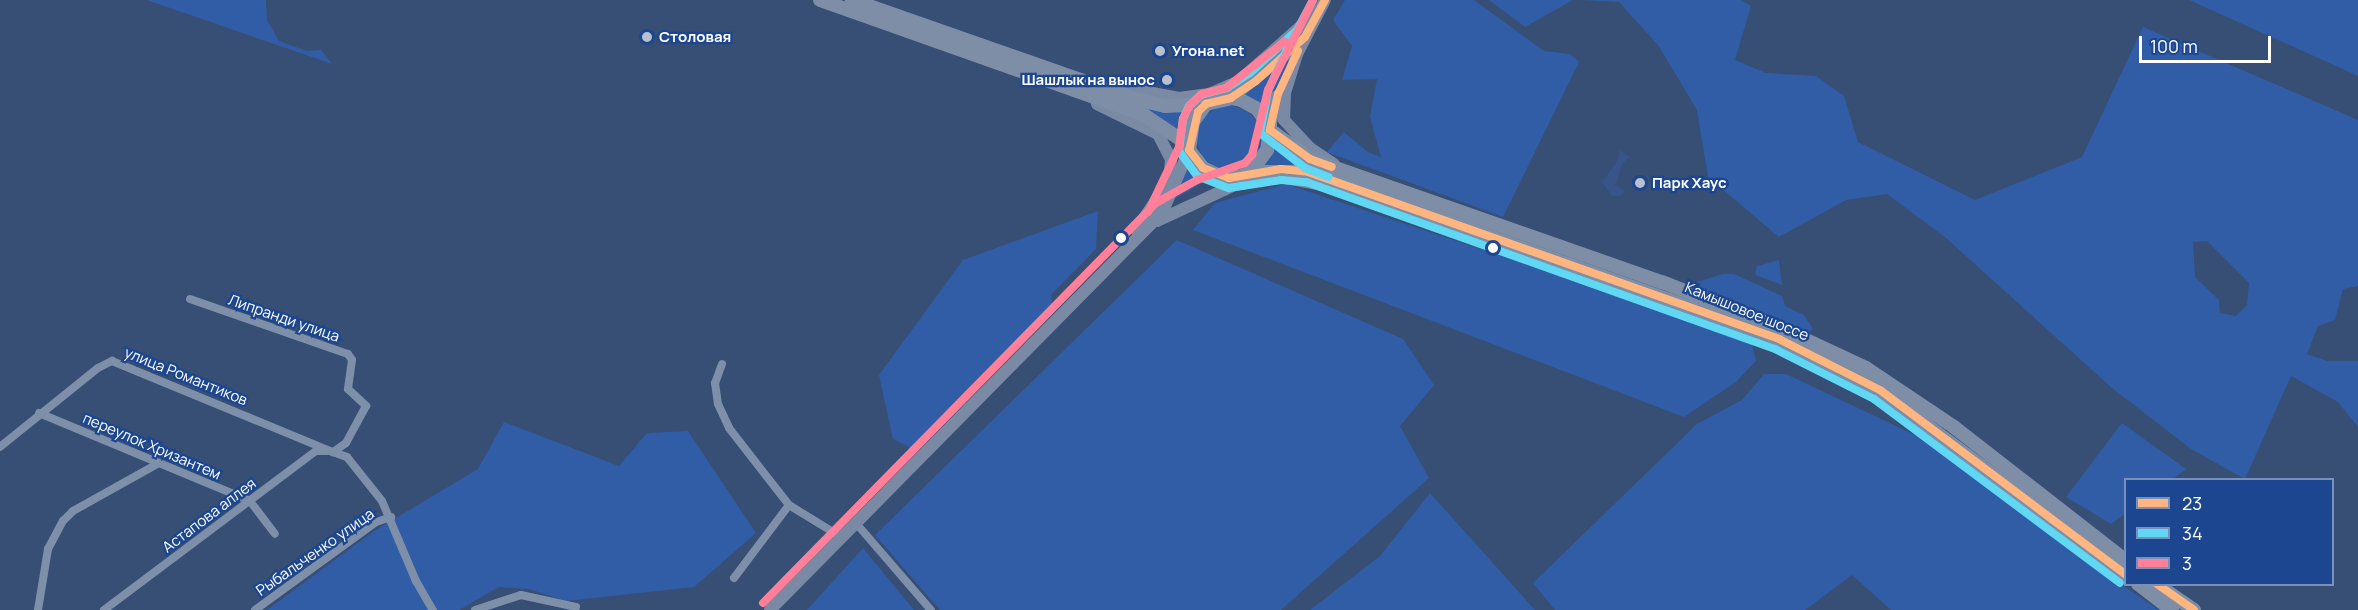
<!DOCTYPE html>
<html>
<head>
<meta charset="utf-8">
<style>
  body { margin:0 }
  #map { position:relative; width:2358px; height:610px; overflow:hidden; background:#374e75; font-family:Manrope,sans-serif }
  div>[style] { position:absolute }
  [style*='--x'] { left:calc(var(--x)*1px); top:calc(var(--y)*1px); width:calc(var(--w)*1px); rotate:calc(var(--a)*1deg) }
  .green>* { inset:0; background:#315da6 }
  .round { border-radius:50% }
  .water>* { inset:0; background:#37558a }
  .street>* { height:8px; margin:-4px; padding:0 4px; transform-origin:4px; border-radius:4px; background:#7e8fa9 }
  .secondary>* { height:12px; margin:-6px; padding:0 6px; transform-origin:6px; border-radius:6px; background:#7a8aa5 }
  .primary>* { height:14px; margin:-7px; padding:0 7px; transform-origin:7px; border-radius:7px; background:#7e8ea7 }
  .bus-1>* { height:8px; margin:-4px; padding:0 4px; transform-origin:4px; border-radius:4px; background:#ffb580 }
  .bus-2>* { height:8px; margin:-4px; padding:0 4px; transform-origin:4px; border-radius:4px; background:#60d8f3 }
  .bus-3>* { height:8px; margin:-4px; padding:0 4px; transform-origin:4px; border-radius:4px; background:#ff8098 }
  .dots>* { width:16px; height:16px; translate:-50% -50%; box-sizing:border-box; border:3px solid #1c4790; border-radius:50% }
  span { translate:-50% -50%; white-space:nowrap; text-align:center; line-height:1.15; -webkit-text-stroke:4.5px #1c4790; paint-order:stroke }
  .poi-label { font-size:15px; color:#fff; font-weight:700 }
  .left { translate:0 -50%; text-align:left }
  .right { translate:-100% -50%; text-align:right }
  .street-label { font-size:15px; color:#fff }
  .legend { position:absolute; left:2124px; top:478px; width:210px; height:108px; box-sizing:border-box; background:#1c4790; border:2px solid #7791bc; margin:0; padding:8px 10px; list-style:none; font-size:18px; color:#fff }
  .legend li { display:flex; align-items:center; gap:12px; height:30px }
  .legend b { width:30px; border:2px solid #7791bc }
  .scale { position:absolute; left:2139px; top:36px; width:132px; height:27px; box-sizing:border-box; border:3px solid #fff; border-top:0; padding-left:8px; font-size:18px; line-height:21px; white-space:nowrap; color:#fff; -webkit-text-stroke:4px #1c4790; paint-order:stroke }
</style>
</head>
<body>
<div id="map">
  <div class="green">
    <div style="clip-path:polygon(147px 0,266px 0,267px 20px,279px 41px,307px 51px,321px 50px,332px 64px)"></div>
    <div style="clip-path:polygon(1345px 0,1474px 0,1544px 51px,1570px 54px,1579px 62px,1503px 217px,1327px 152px,1344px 132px,1368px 152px,1381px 157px,1370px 117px,1377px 79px,1342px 80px,1352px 46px,1333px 20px)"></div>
    <div style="clip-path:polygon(1489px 0,1573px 0,1525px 27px)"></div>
    <div style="clip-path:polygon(evenodd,1582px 0,1741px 0,1751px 6px,1735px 60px,1766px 73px,1816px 76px,1844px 96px,1858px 142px,1975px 200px,2082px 157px,2143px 27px,2358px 120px,2358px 286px,2343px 289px,2335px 320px,2318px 326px,2307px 354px,2327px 361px,2358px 361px,2358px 427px,2338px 402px,2291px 376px,2245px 479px,2191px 449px,2112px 388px,1946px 238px,1887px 194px,1846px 200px,1779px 237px,1708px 177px,1697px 110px,1658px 45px,1619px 2px,1582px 0,2207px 241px,2249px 283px,2247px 305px,2236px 316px,2220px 313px,2219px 300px,2195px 277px,2193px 242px,2207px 241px)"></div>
    <div style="clip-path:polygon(2189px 0,2358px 0,2358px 76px)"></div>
    <div style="clip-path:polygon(1291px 53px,1294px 55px,1276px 91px,1269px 117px,1242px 95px)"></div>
    <div class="round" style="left:1197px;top:106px;width:64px;height:64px"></div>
    <div style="clip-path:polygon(1146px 108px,1194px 110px,1184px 137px,1145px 111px)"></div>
    <div style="clip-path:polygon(1273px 140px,1318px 171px,1294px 165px,1264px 165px)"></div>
    <div style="clip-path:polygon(1189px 159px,1211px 178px,1175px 199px,1172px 198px)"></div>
    <div style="clip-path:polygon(1286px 184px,1708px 325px,1752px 345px,1756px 361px,1736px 382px,1684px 417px,1193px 230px,1215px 203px)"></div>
    <div style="clip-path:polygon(1098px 211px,1096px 249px,1051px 295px,1053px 308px,913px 449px,893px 439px,879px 375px,963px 260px)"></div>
    <div style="clip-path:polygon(1177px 240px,1403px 339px,1434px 385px,1400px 426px,1429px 478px,1281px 610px,940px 610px,875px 535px)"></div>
    <div style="clip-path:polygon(1779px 260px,1782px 285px,1755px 275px,1757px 266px)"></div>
    <div style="clip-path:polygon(1723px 274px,1734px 274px,1782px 296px,1785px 306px,1804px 315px,1813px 329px,1809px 332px,1697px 287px,1697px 282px)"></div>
    <div style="clip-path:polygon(1764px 374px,1786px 374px,1934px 444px,2060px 543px,2159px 610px,1891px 610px,1852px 575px,1805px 610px,1555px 610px,1533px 583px,1697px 424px,1742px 400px)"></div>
    <div style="clip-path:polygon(504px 422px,619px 466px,647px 433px,688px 431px,756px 533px,694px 587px,566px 601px,529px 589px,499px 587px,459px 610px,267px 610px,374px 531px,478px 469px)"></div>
    <div style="clip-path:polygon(2122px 423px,2186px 469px,2173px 479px,2126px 480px,2125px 514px,2111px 524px,2066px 497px)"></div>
    <div style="clip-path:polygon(1430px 493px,1535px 610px,1310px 610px,1380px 556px)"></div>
    <div style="clip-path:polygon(863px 548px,914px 610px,807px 610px)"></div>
  </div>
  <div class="water">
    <div style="clip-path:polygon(1620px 150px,1630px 157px,1623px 163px,1615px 185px,1625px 190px,1621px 196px,1612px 196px,1602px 182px,1617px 162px)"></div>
  </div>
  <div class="street">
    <div style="--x:190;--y:299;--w:167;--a:19.2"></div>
    <div style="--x:348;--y:354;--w:7;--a:56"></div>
    <div style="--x:352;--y:360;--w:29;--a:98"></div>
    <div style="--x:348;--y:389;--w:25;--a:43"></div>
    <div style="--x:366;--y:406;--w:42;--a:118.4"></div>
    <div style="--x:346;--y:443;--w:16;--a:145"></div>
    <div style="--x:333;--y:452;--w:15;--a:20"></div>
    <div style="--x:347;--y:457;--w:56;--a:51.5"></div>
    <div style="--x:382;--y:501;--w:87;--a:67"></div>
    <div style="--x:416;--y:581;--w:34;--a:60"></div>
    <div style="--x:722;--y:364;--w:20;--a:110"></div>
    <div style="--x:715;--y:383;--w:21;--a:82"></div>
    <div style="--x:718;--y:404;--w:26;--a:65"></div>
    <div style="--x:729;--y:428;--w:98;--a:52.1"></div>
    <div style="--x:789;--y:505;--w:61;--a:31.6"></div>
    <div style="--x:39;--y:413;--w:229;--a:22.6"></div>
    <div style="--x:250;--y:501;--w:41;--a:52.9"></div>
    <div style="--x:0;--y:447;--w:126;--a:-38.9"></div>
    <div style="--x:98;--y:368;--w:16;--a:-27"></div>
    <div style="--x:112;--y:361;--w:239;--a:22.4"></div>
    <div style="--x:855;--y:522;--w:116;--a:49.2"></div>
    <div style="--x:734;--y:578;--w:91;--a:-53"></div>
    <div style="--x:38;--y:610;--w:62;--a:-80.7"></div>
    <div style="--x:48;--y:549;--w:32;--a:-62"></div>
    <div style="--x:63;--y:521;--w:14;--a:-45"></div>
    <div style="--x:73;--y:511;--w:96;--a:-29.2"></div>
    <div style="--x:104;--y:610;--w:265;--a:-36.9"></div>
    <div style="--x:316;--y:451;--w:11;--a:0"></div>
    <div style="--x:255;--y:610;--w:150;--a:-36"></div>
    <div style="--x:376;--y:522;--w:16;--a:-18"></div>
    <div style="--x:475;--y:610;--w:48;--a:-18.1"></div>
    <div style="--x:521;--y:595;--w:56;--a:12.3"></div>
    <div style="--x:576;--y:607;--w:3;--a:108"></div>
  </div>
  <div class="secondary">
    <div style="--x:1298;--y:51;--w:44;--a:107.2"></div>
    <div style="--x:1285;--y:93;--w:27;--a:92"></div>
    <div style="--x:1284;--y:120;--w:38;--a:47"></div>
    <div style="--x:1310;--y:148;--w:29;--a:34"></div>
    <div style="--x:1295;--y:58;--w:65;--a:-62.7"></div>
    <div style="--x:1115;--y:86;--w:65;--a:10.6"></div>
    <div style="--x:1179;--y:98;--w:30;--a:-8"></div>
    <div style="--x:1209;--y:94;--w:33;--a:-23"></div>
    <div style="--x:1239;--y:81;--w:107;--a:-41.6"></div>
    <div style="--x:1231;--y:98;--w:70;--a:-38.7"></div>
    <div style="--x:1097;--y:104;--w:68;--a:26.2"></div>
    <div style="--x:1158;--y:134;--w:29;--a:63"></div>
    <div style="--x:1171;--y:160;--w:21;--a:95"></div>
    <div style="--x:1169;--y:181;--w:59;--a:124"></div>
    <div style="--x:1270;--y:127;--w:32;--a:-77"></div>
    <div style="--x:1157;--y:221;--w:86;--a:-24.8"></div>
    <div style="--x:1235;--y:185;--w:46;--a:-10.1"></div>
    <div style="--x:1280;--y:177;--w:55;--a:10.5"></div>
    <div style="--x:770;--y:610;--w:542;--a:-45.37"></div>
    <div style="--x:1151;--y:224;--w:18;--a:-47"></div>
    <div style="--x:1163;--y:211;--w:66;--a:-66.9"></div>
  </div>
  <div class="primary">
    <div style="--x:820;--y:0;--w:344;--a:19.5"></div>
    <div style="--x:1144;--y:115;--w:54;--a:33.7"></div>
    <div style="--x:852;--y:0;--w:300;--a:19.3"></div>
    <div style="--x:1135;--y:99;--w:31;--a:13"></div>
    <div style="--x:1165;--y:106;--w:41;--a:-2.8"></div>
    <div style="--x:1206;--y:104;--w:26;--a:-13"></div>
    <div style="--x:1231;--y:98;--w:10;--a:11"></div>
    <div style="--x:1241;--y:100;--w:18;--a:29"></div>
    <div style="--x:1257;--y:109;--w:22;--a:54"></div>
    <div style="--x:1270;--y:127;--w:23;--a:97"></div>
    <div style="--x:1267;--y:150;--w:27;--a:126"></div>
    <div style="--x:1251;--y:172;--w:12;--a:156"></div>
    <div style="--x:1240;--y:177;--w:18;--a:180"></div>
    <div style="--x:1222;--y:177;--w:21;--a:-155"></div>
    <div style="--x:1203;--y:168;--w:23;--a:-128"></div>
    <div style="--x:1189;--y:150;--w:28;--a:-82"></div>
    <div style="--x:1193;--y:122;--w:22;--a:-54"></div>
    <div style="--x:1270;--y:130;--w:49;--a:35.9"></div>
    <div style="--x:1310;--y:159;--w:373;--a:19.3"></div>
    <div style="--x:1662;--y:282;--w:134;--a:21.4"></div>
    <div style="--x:1787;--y:331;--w:87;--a:25.1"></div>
    <div style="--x:1866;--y:368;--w:106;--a:33.8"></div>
    <div style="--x:1954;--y:427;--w:218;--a:37.9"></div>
    <div style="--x:1251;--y:172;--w:57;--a:0"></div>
    <div style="--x:1308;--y:172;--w:500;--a:19.5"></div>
    <div style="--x:1779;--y:339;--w:113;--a:26.8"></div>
    <div style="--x:1880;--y:390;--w:308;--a:36.9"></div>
    <div style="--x:2138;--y:584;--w:43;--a:37.4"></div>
    <div style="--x:2156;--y:584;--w:46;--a:34.4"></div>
  </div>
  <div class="bus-1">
    <div style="--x:1325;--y:0;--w:42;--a:118.4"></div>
    <div style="--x:1305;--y:37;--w:66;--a:138.1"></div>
    <div style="--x:1256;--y:81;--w:30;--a:146"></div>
    <div style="--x:1231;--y:98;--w:26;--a:167"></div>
    <div style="--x:1206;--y:104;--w:11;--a:135"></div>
    <div style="--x:1198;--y:112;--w:39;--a:103"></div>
    <div style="--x:1189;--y:150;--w:23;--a:52"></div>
    <div style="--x:1203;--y:168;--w:28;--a:21"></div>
    <div style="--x:1229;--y:178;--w:53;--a:-9.8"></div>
    <div style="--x:1281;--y:169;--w:27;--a:6"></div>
    <div style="--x:1308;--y:172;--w:500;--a:19.5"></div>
    <div style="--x:1779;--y:339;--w:113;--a:26.8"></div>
    <div style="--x:1880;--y:390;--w:308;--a:36.9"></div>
    <div style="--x:1298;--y:51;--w:47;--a:114.9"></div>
    <div style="--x:1278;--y:94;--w:37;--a:103"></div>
    <div style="--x:1270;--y:130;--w:49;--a:35.9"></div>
    <div style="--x:1310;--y:159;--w:23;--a:20"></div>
    <div style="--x:2157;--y:584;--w:45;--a:35.1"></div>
  </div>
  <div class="bus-2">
    <div style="--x:1313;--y:0;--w:34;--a:118"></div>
    <div style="--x:1297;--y:30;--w:64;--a:137.5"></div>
    <div style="--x:1250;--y:73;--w:27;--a:147"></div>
    <div style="--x:1227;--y:88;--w:27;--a:165"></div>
    <div style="--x:1201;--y:95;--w:16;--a:137"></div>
    <div style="--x:1189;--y:106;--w:14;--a:115"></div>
    <div style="--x:1183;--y:119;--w:32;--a:97"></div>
    <div style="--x:1179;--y:151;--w:31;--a:54"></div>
    <div style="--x:1197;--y:176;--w:34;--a:21"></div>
    <div style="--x:1229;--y:188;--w:53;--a:-8.7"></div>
    <div style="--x:1281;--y:180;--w:25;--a:5"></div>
    <div style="--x:1306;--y:182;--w:498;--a:19.6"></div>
    <div style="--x:1775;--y:349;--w:111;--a:26.8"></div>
    <div style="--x:1874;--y:399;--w:307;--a:36.8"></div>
    <div style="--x:1288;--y:47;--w:48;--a:114.4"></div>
    <div style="--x:1268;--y:91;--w:43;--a:100.8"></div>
    <div style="--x:1260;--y:133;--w:57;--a:37.9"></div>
    <div style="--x:1305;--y:168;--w:25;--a:21"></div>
  </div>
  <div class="bus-3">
    <div style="--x:1148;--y:212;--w:72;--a:-64.5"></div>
    <div style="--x:1179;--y:147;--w:28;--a:-82"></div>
    <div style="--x:1183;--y:119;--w:16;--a:-63"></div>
    <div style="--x:1190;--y:105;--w:16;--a:-43"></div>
    <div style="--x:1202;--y:94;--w:25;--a:-14"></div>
    <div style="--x:1226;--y:88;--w:75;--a:-38.5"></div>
    <div style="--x:763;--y:603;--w:561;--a:-45.51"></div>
    <div style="--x:1156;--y:203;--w:47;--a:-29.3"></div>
    <div style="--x:1197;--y:180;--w:51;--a:-19.5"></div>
    <div style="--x:1245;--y:163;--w:11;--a:-49"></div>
    <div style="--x:1252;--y:155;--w:67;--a:-76.2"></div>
    <div style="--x:1268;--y:90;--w:101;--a:-63.4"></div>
  </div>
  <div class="dots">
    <div style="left:647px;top:37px;background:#b9c1cf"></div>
    <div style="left:1160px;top:51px;background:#b9c1cf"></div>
    <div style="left:1167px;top:80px;background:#b9c1cf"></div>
    <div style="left:1640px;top:183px;background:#b9c1cf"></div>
    <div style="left:1121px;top:238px;background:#fff"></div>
    <div style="left:1493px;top:248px;background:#fff"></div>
  </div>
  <div class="poi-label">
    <span class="left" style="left:659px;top:37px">Столовая</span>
    <span class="left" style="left:1172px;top:51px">Угона.net</span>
    <span class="right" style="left:1155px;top:80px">Шашлык на вынос</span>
    <span class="left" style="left:1652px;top:183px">Парк Хаус</span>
  </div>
  <div class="street-label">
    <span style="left:1747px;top:311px;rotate:22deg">Камышовое шоссе</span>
    <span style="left:284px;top:318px;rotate:19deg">Липранди улица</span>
    <span style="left:186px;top:376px;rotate:22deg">улица Романтиков</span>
    <span style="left:152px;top:446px;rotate:23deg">переулок Хризантем</span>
    <span style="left:209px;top:515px;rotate:-37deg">Астапова аллея</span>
    <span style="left:315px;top:552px;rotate:-35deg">Рыбальченко улица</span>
  </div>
  <ul class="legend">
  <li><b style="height:8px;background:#ffb580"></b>23</li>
  <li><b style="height:8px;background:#60d8f3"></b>34</li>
  <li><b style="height:8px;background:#ff8098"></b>3</li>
  </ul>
  <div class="scale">100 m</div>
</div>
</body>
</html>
